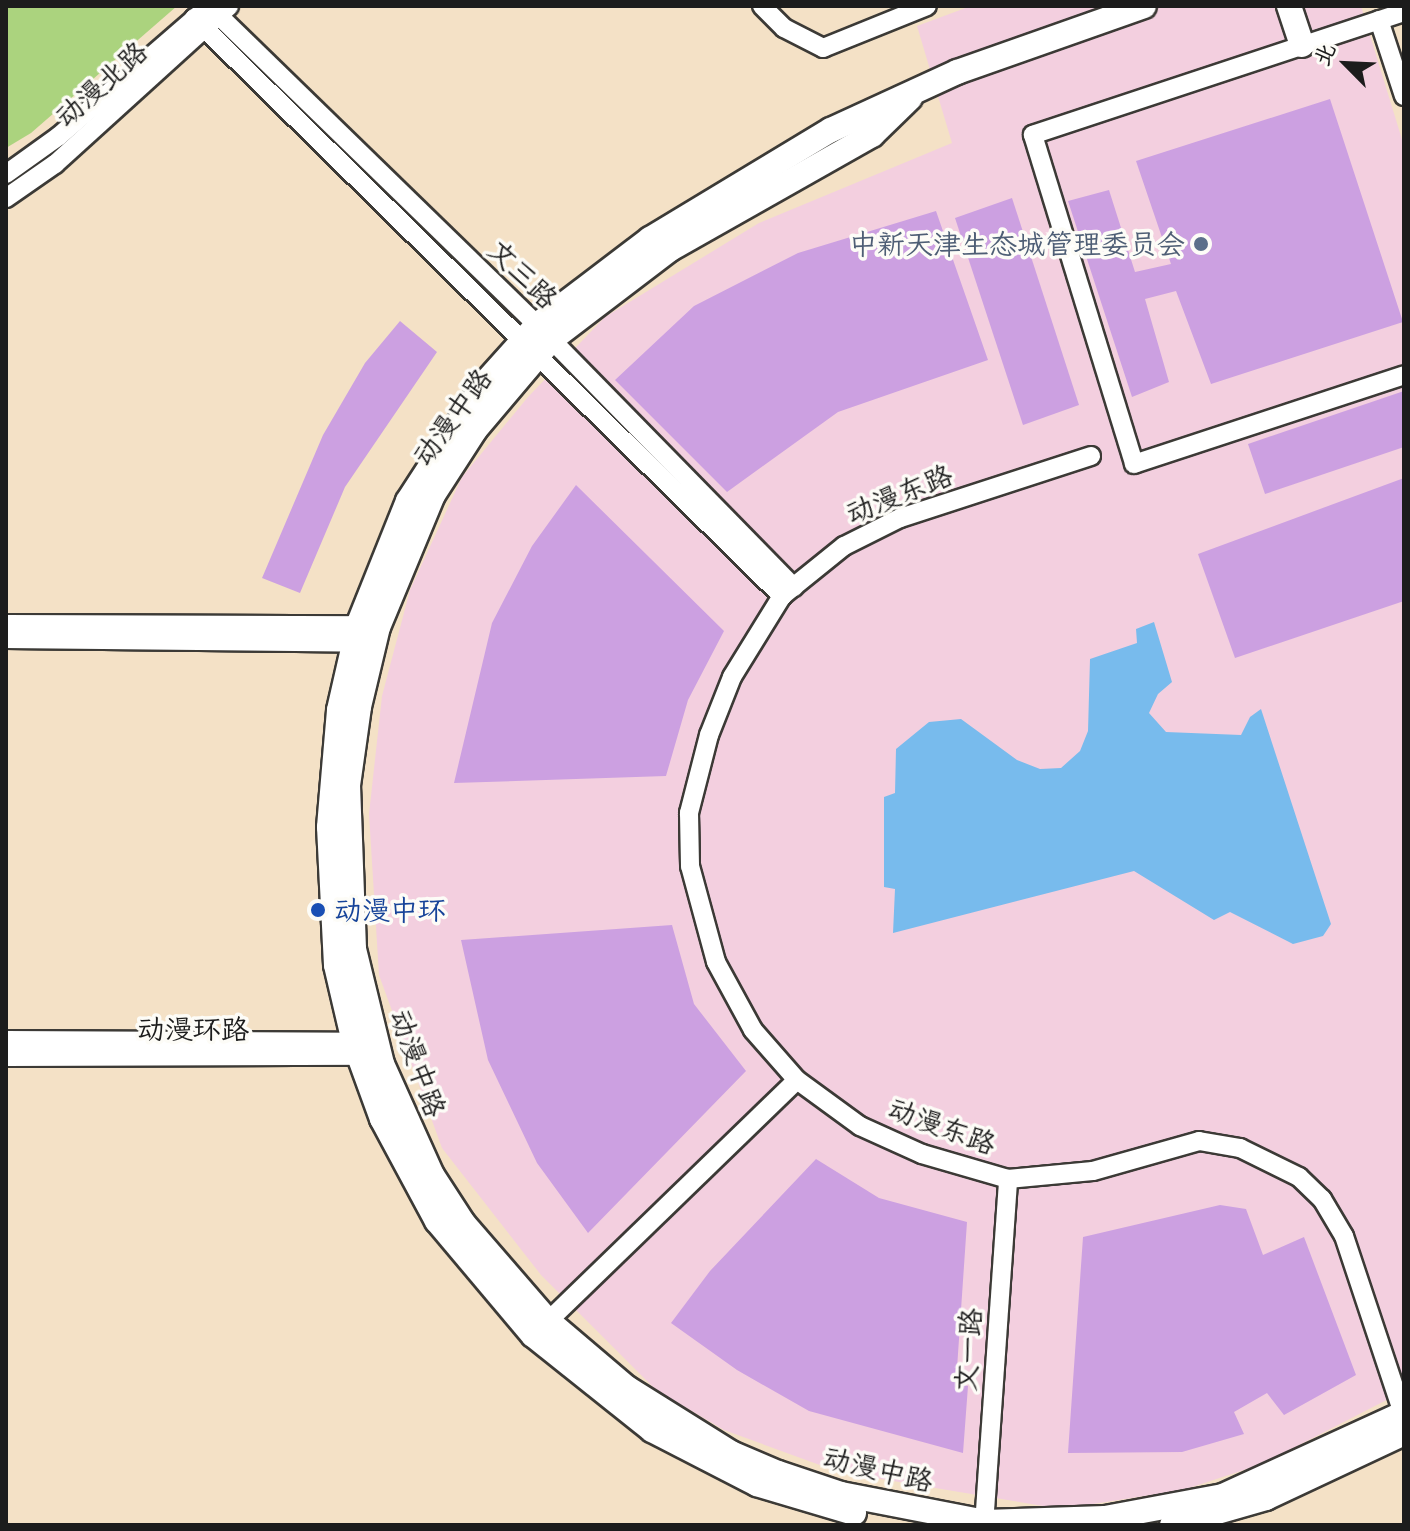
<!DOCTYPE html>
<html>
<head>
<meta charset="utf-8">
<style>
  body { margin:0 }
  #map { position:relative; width:1410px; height:1531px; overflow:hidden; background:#f4e1c6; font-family:Delius,"LXGW WenKai TC",sans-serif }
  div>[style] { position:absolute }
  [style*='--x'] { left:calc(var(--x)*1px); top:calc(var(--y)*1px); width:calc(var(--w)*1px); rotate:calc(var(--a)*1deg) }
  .built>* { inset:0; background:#f3cfdf }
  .green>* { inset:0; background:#abd37e }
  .water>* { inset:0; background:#78bbed }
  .building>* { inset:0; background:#cca0e1 }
  .roads { filter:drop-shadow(2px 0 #3c3a36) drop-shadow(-2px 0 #3c3a36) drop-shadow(0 2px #3c3a36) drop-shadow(0 -2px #3c3a36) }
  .street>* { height:18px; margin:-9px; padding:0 9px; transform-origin:9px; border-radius:9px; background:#fff }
  .secondary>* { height:24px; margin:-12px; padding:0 12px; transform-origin:12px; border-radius:12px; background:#fff }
  .dots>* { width:22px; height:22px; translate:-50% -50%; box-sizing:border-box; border:4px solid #fdfcf7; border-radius:50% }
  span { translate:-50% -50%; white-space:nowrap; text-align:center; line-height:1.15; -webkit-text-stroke:7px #fdfcf7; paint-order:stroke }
  .street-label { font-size:28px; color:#1c1c1c }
  .service-label { font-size:28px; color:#4e5e75 }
  .right { translate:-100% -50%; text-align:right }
  .transit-label { font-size:28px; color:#164399 }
  .left { translate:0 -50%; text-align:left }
  .frame { position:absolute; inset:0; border:8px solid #1c1c1c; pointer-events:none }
  .north { position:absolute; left:1306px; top:24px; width:80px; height:80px; -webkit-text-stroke:6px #fdfcf7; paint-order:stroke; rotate:294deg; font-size:22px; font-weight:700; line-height:32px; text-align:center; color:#1c1c1c }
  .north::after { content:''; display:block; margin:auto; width:28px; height:36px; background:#1c1c1c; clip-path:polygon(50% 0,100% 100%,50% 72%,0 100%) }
</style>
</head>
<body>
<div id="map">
  <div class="built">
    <div style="clip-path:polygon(971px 6px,1361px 6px,1404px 146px,1404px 1391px,1262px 1464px,1183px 1490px,1061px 1509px,839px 1472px,724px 1430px,656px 1390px,541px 1275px,442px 1148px,379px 975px,369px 814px,382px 696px,410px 590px,462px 477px,528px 397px,605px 317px,759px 223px,952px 143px,917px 26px)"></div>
  </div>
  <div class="green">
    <div style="clip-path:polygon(6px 6px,177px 6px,31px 133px,6px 148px)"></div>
  </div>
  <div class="water">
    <div style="clip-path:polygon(1154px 622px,1172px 682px,1158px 694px,1149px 713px,1166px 732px,1241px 735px,1250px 717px,1261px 709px,1331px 924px,1323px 936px,1293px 944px,1230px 912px,1214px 920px,1134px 871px,893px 933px,895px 889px,884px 887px,884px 797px,895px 793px,896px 749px,929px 722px,961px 719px,1017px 760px,1040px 769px,1061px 768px,1080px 751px,1088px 731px,1090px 659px,1137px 643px,1136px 629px)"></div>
  </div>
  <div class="building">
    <div style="clip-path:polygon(1330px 99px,1403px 322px,1211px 384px,1176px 291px,1145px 299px,1169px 382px,1132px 397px,1068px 201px,1109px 190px,1135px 272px,1171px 264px,1136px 161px)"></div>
    <div style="clip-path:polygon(1012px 198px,1079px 405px,1023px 425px,955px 218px)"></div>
    <div style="clip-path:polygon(936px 211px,988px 360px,838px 412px,727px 492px,615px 380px,694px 306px,798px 253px)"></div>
    <div style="clip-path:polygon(400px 321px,437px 352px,345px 487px,300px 593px,262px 578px,323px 435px,365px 363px)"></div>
    <div style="clip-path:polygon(1404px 391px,1404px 447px,1265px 494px,1248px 444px)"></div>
    <div style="clip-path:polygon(1404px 478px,1404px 601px,1235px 658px,1198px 554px)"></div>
    <div style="clip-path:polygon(576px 485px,724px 631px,688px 700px,666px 776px,454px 783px,492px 623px,532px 546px)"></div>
    <div style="clip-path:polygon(672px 925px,694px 1004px,746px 1071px,588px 1233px,537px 1163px,488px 1060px,461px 940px)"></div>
    <div style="clip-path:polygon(816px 1159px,879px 1198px,967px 1222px,956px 1383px,968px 1386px,963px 1453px,809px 1411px,737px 1370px,671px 1323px,710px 1271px)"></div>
    <div style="clip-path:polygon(1220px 1205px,1246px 1209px,1263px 1255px,1304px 1237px,1356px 1375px,1284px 1415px,1267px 1393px,1234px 1412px,1244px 1434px,1182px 1452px,1068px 1453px,1083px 1237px)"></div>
  </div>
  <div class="roads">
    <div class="street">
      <div style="--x:762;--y:6;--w:31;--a:45"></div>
      <div style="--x:784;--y:28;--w:44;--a:27.1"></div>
      <div style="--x:823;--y:48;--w:112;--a:-22"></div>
      <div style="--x:1404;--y:12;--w:391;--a:161.7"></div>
      <div style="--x:1033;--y:135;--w:344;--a:72.9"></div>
      <div style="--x:1134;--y:464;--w:284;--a:-18.2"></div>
      <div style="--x:194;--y:18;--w:825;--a:44.51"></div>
      <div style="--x:1379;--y:20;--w:80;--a:71.8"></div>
      <div style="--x:6;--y:174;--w:65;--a:-35.6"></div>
      <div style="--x:59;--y:136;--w:198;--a:-40.9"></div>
      <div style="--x:209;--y:6;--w:458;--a:44.2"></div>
      <div style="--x:537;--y:325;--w:367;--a:45.6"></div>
      <div style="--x:6;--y:198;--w:60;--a:-34.8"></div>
      <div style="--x:55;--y:164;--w:235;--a:-42.2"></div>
      <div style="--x:1091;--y:456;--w:201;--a:162"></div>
      <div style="--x:900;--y:518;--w:63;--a:153.4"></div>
      <div style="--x:844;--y:546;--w:80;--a:141.1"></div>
      <div style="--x:782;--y:596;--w:95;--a:121.7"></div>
      <div style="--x:732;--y:677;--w:62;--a:111.6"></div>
      <div style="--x:709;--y:735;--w:81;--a:104.4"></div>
      <div style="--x:689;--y:813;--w:53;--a:88.9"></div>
      <div style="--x:690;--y:866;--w:99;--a:74.8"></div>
      <div style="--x:716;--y:962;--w:77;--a:61.4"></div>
      <div style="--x:753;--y:1030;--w:67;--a:48.7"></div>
      <div style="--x:797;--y:1080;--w:78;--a:36.1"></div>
      <div style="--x:860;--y:1126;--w:68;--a:24.3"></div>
      <div style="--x:922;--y:1154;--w:90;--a:16.2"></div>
      <div style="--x:1008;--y:1179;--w:85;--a:-5.4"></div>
      <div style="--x:1093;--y:1171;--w:110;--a:-15.8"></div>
      <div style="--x:1199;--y:1141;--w:42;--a:9.7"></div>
      <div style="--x:1240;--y:1148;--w:66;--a:26.2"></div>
      <div style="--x:1299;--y:1177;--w:32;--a:44"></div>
      <div style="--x:1322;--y:1199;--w:43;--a:59.3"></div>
      <div style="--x:1344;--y:1236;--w:190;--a:71.6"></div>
      <div style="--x:6;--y:624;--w:362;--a:0.2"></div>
      <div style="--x:6;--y:639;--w:361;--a:0.6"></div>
      <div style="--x:6;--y:1040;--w:348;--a:0.3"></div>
      <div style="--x:354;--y:1042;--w:13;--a:-18"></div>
      <div style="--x:6;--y:1057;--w:365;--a:-0.2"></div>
      <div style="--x:541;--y:1328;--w:356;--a:-44.1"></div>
      <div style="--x:984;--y:1525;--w:347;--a:-86"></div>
    </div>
    <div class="secondary">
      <div style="--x:1289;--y:6;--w:41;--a:71.6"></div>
      <div style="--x:910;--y:98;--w:53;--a:135.8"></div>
      <div style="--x:872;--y:135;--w:233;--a:150.5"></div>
      <div style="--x:669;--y:250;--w:148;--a:142.7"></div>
      <div style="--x:551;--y:340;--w:118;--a:130.2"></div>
      <div style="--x:475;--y:430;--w:77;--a:122.9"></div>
      <div style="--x:433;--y:495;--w:143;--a:112.6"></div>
      <div style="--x:378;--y:627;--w:82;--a:103.4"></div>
      <div style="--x:359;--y:707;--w:79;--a:98"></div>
      <div style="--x:348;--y:785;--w:164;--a:87.9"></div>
      <div style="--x:354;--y:949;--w:118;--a:76.3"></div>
      <div style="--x:382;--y:1064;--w:122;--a:65.8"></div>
      <div style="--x:432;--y:1175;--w:57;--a:57.1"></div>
      <div style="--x:463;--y:1223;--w:130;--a:49.1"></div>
      <div style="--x:548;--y:1321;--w:104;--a:40.3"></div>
      <div style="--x:627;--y:1388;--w:123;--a:32"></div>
      <div style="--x:731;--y:1453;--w:51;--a:23.1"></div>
      <div style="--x:778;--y:1473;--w:66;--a:18.4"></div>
      <div style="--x:841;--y:1494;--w:147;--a:11"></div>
      <div style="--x:985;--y:1522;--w:120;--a:-1.9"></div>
      <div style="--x:1105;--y:1518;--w:120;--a:-10.6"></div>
      <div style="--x:1223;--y:1496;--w:199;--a:-24.6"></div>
      <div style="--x:854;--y:1513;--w:101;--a:-163.4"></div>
      <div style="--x:757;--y:1484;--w:118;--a:-152.8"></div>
      <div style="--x:652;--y:1430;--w:152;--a:-141.4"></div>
      <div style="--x:533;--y:1335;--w:149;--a:-130.1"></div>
      <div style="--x:437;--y:1221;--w:116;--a:-118.3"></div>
      <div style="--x:382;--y:1119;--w:82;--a:-110"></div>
      <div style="--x:354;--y:1042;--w:79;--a:-103.2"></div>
      <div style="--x:336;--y:965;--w:138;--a:-92.9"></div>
      <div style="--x:329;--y:827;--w:117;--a:-85.1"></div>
      <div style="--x:339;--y:710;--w:89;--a:-77.1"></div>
      <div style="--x:359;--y:623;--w:131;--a:-68.1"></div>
      <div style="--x:408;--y:501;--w:140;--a:-57"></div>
      <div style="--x:484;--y:384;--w:79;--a:-48.1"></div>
      <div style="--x:537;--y:325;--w:142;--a:-37.3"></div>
      <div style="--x:650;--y:239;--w:211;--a:-31.1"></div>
      <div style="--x:831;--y:130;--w:139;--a:-24.7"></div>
      <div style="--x:957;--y:72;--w:198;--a:-19.4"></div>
      <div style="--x:1172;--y:1525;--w:98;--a:-16"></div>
      <div style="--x:1266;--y:1498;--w:153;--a:-25.2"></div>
    </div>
  </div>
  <div class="dots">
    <div style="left:1201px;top:244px;background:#5c6f8a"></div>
    <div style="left:318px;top:910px;background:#1a4fb4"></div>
  </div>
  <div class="street-label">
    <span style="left:101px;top:84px;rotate:-42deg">动漫北路</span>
    <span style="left:523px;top:274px;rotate:44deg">文三路</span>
    <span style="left:452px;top:417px;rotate:-54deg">动漫中路</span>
    <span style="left:899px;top:494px;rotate:-22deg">动漫东路</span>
    <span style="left:193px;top:1029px">动漫环路</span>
    <span style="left:418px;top:1063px;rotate:70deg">动漫中路</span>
    <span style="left:942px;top:1126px;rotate:20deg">动漫东路</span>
    <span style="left:968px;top:1350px;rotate:-86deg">文一路</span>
    <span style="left:878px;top:1469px;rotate:13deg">动漫中路</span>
  </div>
  <div class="service-label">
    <span class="right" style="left:1185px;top:244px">中新天津生态城管理委员会</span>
  </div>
  <div class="transit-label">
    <span class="left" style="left:334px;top:910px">动漫中环</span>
  </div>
  <div class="frame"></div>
  <div class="north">北</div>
</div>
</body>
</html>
